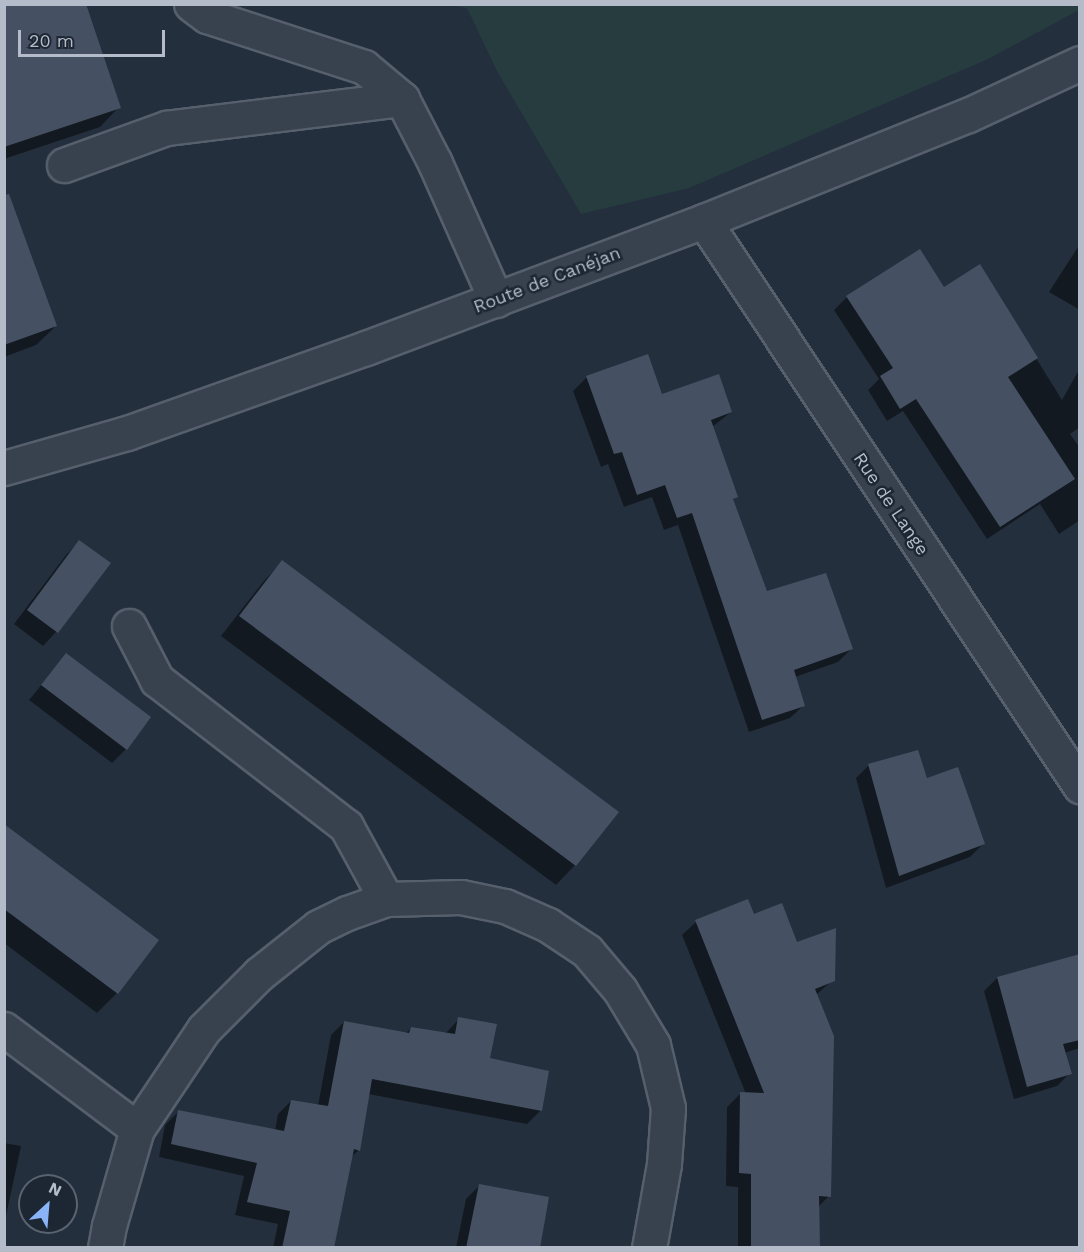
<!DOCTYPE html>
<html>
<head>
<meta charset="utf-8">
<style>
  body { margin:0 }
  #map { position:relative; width:1084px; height:1252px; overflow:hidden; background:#242f3e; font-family:"Work Sans",sans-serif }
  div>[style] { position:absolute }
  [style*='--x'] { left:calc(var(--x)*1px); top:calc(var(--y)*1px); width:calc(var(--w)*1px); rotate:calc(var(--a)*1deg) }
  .green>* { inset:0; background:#263c3f }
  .shadow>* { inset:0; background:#0007 }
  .building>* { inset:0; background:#455162 }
  .roads { filter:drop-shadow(2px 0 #565f6c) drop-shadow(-2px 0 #565f6c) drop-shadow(0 2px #565f6c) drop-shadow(0 -2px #565f6c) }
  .minor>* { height:33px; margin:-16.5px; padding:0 16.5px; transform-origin:16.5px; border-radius:16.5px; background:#38414e }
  span { translate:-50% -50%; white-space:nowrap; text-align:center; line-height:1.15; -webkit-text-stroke:5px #1d2633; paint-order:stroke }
  .street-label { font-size:18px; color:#b4bcc9 }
  .frame { position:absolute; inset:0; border:6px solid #b4bcc9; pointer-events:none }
  .north { position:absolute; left:18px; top:1174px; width:60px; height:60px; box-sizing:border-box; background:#1d2633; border:2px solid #59626f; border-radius:50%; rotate:26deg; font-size:16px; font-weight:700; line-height:24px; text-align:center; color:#b4bcc9 }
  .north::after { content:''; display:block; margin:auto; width:21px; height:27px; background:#8ab4f8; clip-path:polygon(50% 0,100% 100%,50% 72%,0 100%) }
  .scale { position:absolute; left:18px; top:30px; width:147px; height:27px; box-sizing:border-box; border:3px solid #b4bcc9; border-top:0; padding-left:8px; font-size:18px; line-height:21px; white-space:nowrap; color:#b4bcc9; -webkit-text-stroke:4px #1d2633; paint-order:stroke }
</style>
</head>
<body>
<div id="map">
  <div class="green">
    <div style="clip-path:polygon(1079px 4px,1079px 10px,988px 59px,689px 188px,581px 214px,497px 71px,467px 8px,451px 5px)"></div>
  </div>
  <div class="shadow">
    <div style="clip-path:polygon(4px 4px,119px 107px,100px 127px,4px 159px)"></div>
    <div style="clip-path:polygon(4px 204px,56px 326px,36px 345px,4px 357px)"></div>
    <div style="clip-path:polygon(1080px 244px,1080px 310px,1049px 292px)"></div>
    <div style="clip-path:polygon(979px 266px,1062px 400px,1080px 368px,1080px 427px,1070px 434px,1080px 448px,1080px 520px,1059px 534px,1040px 504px,987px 539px,903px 411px,887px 421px,868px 390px,879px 379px,834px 310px,847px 297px,943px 289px)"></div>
    <div style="clip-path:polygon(587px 377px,731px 412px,712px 427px,736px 496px,732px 501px,766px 593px,851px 649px,838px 662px,795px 677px,804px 705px,790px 718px,749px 732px,678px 525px,664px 530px,652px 497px,624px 507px,608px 464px,601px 467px,573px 391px)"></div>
    <div style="clip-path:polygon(79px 542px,109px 563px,56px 632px,43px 646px,14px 624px,66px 555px)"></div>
    <div style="clip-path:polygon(282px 562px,575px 865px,556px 885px,221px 636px,263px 582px)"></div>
    <div style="clip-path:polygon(66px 655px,126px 749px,112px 763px,29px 700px)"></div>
    <div style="clip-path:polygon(869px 765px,983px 844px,970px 857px,886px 888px,856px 778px)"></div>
    <div style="clip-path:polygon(4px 826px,157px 940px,117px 993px,97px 1013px,4px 943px)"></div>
    <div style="clip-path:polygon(747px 901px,753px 916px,796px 944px,833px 980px,816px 995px,829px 1196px,817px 1208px,818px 1248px,738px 1248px,738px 1187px,726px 1186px,727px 1107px,741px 1093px,746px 1094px,682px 935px,696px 922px)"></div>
    <div style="clip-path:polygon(1080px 955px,1080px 1048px,1064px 1053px,1070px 1073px,1057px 1086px,1014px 1099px,984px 991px,997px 978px)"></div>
    <div style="clip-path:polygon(459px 1019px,488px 1059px,541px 1110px,527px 1124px,368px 1094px,359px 1150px,351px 1157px,332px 1248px,273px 1248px,278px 1224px,235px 1215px,244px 1176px,159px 1157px,165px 1125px,178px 1112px,275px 1131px,278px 1114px,291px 1101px,318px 1106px,331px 1035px,344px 1022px,405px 1034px,411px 1028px,445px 1034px)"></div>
    <div style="clip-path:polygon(4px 1143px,21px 1146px,4px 1225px)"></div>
    <div style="clip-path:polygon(479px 1186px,538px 1248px,456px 1248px,466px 1199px)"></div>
  </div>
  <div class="building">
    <div style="clip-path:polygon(4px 4px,86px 4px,121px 108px,4px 147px)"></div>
    <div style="clip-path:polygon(9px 194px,57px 326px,4px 345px,4px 195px)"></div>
    <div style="clip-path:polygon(920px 249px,944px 287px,980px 264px,1038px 358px,1008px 377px,1075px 479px,1000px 527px,916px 399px,900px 409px,880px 376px,893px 368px,846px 296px)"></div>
    <div style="clip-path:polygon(648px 354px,662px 394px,719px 374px,732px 412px,711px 420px,738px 497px,733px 499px,767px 591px,826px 573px,853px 649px,794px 670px,805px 706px,762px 720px,692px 513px,677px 518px,665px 485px,637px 495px,622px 452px,614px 454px,586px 376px)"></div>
    <div style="clip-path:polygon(79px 540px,111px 563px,58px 633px,27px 610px)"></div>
    <div style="clip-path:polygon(282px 560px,619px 812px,576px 866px,239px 616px)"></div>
    <div style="clip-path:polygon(66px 653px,151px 717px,127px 750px,41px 685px)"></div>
    <div style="clip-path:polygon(918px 750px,927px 778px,958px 767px,985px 844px,899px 876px,868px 764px)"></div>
    <div style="clip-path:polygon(4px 824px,159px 940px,118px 994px,4px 909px)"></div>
    <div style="clip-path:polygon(748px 899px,754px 914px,782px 903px,797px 942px,836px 928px,835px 981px,815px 989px,834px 1036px,831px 1197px,819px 1196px,820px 1248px,751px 1248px,751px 1174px,739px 1173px,740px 1092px,764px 1093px,695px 920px)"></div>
    <div style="clip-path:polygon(1080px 954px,1080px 1040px,1063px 1044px,1072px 1074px,1027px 1087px,997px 977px)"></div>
    <div style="clip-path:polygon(458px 1017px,497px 1024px,490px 1058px,549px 1071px,542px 1111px,372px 1079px,360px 1151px,354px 1149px,334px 1248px,282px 1248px,290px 1211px,247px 1202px,257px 1163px,171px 1144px,178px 1110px,284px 1131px,291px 1100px,328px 1106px,344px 1021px,409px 1033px,411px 1027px,455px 1034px)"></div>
    <div style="clip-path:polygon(479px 1184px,549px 1197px,540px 1248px,466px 1248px)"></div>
  </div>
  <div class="roads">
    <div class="minor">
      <div style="--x:191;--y:4;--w:20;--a:37"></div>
      <div style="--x:207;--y:16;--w:165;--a:18"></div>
      <div style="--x:364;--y:67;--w:50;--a:40.1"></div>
      <div style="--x:64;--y:165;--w:109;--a:-19.9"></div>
      <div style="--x:166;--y:128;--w:238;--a:-7"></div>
      <div style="--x:402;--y:99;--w:72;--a:62.7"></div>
      <div style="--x:435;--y:163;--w:150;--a:66"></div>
      <div style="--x:704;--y:221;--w:679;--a:56.36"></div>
      <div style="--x:4;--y:468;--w:128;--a:-15.9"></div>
      <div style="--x:127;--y:433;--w:254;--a:-19.6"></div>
      <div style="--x:366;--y:348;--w:361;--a:-20.6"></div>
      <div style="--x:704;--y:221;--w:284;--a:-21.9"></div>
      <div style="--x:968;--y:115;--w:123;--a:-24.9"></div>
      <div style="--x:129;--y:626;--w:61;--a:62.6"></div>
      <div style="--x:157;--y:680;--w:239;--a:37.7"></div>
      <div style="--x:346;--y:826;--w:83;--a:61.3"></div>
      <div style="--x:4;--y:1029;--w:166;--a:36.9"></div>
      <div style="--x:105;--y:1248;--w:22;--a:-80"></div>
      <div style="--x:109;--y:1226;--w:101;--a:-73.9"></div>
      <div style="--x:137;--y:1129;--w:120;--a:-56.2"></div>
      <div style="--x:204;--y:1029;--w:78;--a:-45"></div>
      <div style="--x:259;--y:974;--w:75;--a:-38.5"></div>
      <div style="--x:318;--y:927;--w:32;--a:-26"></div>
      <div style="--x:347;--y:913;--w:41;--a:-19.7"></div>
      <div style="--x:386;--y:899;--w:75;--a:-1.5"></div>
      <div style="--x:461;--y:897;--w:45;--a:11.6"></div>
      <div style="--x:505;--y:906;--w:47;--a:23.8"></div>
      <div style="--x:548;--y:925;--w:47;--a:33.7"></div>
      <div style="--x:587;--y:951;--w:51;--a:49.8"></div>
      <div style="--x:620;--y:990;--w:64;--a:59"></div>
      <div style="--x:653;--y:1045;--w:65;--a:76.6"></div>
      <div style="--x:668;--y:1108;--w:56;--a:94.1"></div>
      <div style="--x:664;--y:1164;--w:85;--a:100.1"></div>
    </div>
  </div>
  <div class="street-label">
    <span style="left:547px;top:280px;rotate:-21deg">Route de Canéjan</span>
    <span style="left:891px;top:504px;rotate:56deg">Rue de Lange</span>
  </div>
  <div class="frame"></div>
  <div class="north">N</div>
  <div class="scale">20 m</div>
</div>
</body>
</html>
